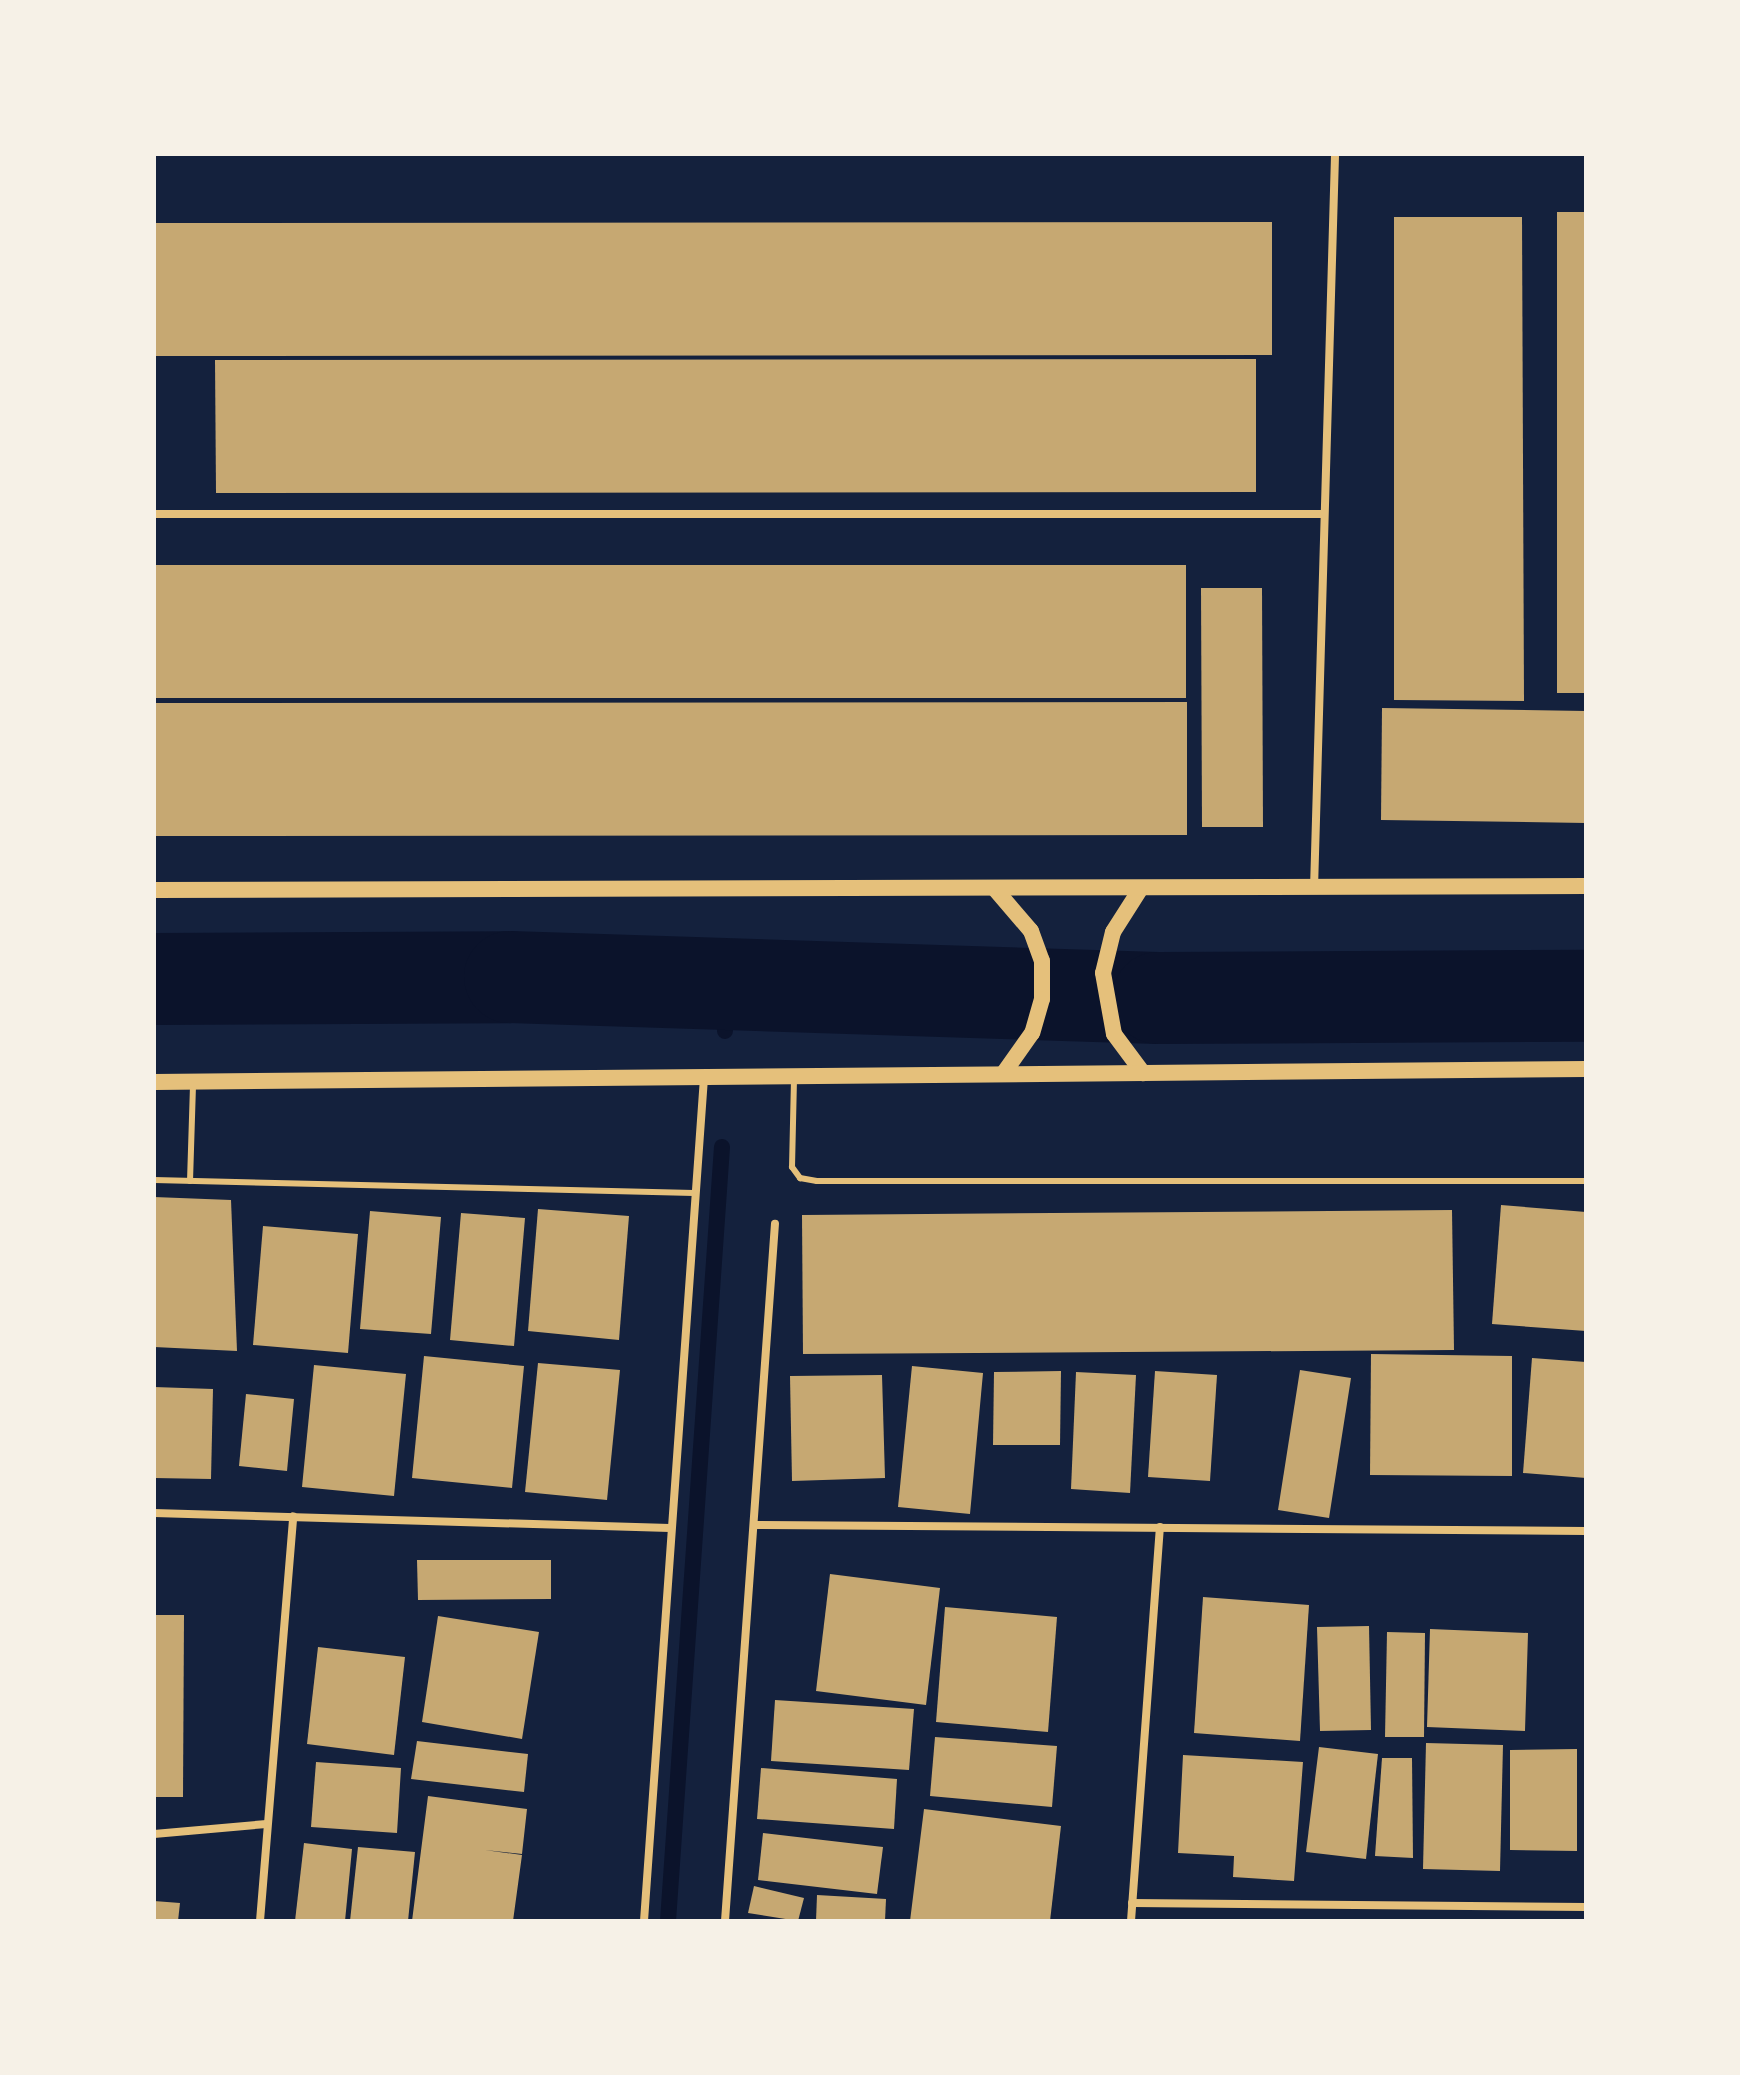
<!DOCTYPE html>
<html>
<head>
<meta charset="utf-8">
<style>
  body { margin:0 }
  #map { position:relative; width:1740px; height:2075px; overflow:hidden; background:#14213d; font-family:Rubik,sans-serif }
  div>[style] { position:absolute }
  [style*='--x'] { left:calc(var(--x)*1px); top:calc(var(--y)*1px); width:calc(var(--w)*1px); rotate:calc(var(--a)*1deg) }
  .stream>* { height:16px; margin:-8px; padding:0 8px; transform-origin:8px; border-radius:8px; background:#0b132b }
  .river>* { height:92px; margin:-46px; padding:0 46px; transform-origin:46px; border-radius:46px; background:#0b132b }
  .building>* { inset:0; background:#c6a872 }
  .service>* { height:6px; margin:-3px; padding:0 3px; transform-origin:3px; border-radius:3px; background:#e5c07b }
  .minor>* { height:8px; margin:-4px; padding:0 4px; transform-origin:4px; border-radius:4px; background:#e5c07b }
  .secondary>* { height:16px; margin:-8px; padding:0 8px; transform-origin:8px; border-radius:8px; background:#e5c07b }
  span { translate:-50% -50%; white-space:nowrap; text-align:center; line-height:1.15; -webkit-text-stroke:6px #f6f1e7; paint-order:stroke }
  .frame { position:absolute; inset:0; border:156px solid #f6f1e7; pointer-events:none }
</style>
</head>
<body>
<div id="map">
  <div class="stream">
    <div style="--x:724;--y:984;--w:47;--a:88.8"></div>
    <div style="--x:668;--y:1921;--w:776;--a:-86.01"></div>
  </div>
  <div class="river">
    <div style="--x:154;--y:979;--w:356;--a:-0.3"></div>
    <div style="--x:510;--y:977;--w:648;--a:1.86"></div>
    <div style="--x:1158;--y:998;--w:428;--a:-0.3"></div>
  </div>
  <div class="building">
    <div style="clip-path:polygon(1557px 212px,1586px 212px,1586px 693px,1557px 693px)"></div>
    <div style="clip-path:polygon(1394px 217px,1522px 217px,1524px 701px,1394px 700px)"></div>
    <div style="clip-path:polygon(1272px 222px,1272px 355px,154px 356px,154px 223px)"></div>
    <div style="clip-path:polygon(1256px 359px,1256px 492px,216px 493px,215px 360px)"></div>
    <div style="clip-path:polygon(154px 565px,1186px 565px,1186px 698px,154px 698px)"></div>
    <div style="clip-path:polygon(1201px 588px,1262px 588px,1263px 827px,1202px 827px)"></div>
    <div style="clip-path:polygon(1187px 702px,1187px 835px,154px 836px,154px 703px)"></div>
    <div style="clip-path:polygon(1382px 708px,1586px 711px,1586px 823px,1381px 820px)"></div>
    <div style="clip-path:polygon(154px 1197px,231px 1200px,237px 1351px,154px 1347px)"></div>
    <div style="clip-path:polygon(1501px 1205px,1586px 1212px,1586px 1331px,1492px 1324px)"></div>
    <div style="clip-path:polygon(538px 1209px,629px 1216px,619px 1340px,528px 1331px)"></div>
    <div style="clip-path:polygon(1452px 1210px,1454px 1350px,803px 1354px,802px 1215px)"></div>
    <div style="clip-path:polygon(370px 1211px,441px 1217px,431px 1334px,360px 1329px)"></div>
    <div style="clip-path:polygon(461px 1213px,525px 1218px,514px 1346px,450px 1340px)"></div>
    <div style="clip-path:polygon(263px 1226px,358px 1234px,348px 1353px,253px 1345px)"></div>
    <div style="clip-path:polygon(1371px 1354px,1512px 1356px,1512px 1476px,1370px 1475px)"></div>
    <div style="clip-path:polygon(424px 1356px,524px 1366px,512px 1488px,412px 1478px)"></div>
    <div style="clip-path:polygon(1532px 1358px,1586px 1362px,1586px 1478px,1523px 1473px)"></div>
    <div style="clip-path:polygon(538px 1363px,620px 1370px,607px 1500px,525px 1492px)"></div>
    <div style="clip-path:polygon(314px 1365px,406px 1374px,394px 1496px,302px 1487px)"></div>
    <div style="clip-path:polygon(912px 1366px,983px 1373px,970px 1514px,898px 1507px)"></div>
    <div style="clip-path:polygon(1300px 1370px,1351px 1378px,1329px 1518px,1278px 1510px)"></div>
    <div style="clip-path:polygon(1061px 1371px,1060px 1445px,993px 1445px,994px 1372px)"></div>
    <div style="clip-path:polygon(1155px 1371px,1217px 1375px,1210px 1481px,1148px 1477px)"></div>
    <div style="clip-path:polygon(1076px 1372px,1136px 1375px,1130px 1493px,1071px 1489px)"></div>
    <div style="clip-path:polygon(882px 1375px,885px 1478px,792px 1481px,790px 1376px)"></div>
    <div style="clip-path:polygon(154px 1387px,213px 1389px,211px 1479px,154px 1478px)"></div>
    <div style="clip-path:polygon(246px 1394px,294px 1399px,287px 1471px,239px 1466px)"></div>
    <div style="clip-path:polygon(417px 1560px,551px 1560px,551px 1599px,418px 1600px)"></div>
    <div style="clip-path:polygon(830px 1574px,940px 1588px,926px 1705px,816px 1691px)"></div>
    <div style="clip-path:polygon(1203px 1597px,1309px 1605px,1300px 1741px,1194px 1733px)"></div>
    <div style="clip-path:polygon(945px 1607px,1057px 1617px,1048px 1732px,936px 1722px)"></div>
    <div style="clip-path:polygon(154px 1615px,184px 1615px,183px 1797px,154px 1797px)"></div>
    <div style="clip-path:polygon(438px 1616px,539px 1632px,522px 1739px,422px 1722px)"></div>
    <div style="clip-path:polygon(1369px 1626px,1371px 1730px,1320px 1731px,1317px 1627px)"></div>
    <div style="clip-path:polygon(1430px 1629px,1528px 1633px,1525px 1731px,1427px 1727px)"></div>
    <div style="clip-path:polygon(1387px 1632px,1425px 1633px,1424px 1737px,1385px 1737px)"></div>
    <div style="clip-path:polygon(318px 1647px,405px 1657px,394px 1755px,307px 1744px)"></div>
    <div style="clip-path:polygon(775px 1700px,914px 1709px,909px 1770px,771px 1761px)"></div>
    <div style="clip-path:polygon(935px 1737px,1057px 1746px,1052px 1807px,930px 1796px)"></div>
    <div style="clip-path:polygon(417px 1741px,528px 1754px,524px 1792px,411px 1779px)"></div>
    <div style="clip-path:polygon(1426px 1743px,1503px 1745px,1500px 1871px,1423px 1869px)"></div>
    <div style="clip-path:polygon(1319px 1747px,1378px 1754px,1366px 1859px,1306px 1852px)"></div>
    <div style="clip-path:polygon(1577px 1749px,1577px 1851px,1510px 1850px,1510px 1750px)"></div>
    <div style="clip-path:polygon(1183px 1755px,1303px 1762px,1294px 1881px,1233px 1877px,1234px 1856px,1178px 1853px)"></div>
    <div style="clip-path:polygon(1382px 1758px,1412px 1758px,1413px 1858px,1375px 1856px)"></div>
    <div style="clip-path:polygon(316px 1762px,401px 1768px,397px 1833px,311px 1827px)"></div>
    <div style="clip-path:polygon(761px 1768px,897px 1779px,894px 1829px,757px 1819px)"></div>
    <div style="clip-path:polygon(428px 1796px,527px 1809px,522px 1854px,485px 1850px,522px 1855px,513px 1921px,412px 1921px)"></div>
    <div style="clip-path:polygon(924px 1809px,1061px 1826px,1050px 1921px,910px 1921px)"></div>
    <div style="clip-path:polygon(763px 1833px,883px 1847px,877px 1894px,758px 1880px)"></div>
    <div style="clip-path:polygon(304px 1843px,352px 1849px,345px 1921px,295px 1921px)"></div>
    <div style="clip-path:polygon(358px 1847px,415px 1852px,408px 1921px,350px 1921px)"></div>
    <div style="clip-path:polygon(754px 1886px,804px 1898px,798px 1921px,748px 1913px)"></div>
    <div style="clip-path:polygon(817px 1895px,886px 1899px,885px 1921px,816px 1921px)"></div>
    <div style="clip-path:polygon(154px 1901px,180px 1903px,178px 1921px,154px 1921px)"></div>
  </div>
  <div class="service">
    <div style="--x:794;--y:1079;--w:88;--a:91.3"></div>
    <div style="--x:792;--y:1167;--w:14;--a:54"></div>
    <div style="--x:800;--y:1178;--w:17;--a:10"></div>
    <div style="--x:817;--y:1181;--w:769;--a:0"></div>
    <div style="--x:154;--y:1180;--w:540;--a:1.38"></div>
    <div style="--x:190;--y:1181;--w:96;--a:-88.2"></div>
  </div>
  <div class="minor">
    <div style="--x:154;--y:514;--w:1168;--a:0"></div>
    <div style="--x:1314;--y:889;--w:735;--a:-88.36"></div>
    <div style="--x:154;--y:1513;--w:516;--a:1.67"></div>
    <div style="--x:756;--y:1525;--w:830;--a:0.41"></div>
    <div style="--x:154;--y:1834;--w:113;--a:-5.1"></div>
    <div style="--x:1132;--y:1903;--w:454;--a:0.5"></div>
    <div style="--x:260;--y:1921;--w:406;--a:-85.3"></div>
    <div style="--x:644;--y:1921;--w:846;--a:-85.93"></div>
    <div style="--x:725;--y:1921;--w:699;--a:-85.9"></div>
    <div style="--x:1131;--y:1921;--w:395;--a:-85.8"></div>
  </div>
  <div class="secondary">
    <div style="--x:1141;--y:888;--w:52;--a:122.5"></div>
    <div style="--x:1113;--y:932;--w:42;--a:103.7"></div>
    <div style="--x:1103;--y:973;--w:62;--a:79.8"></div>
    <div style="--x:1114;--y:1034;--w:49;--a:53.4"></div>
    <div style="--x:995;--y:889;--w:55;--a:49.4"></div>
    <div style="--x:1031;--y:931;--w:32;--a:70"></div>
    <div style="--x:1042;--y:961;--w:38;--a:90"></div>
    <div style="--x:1042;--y:999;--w:35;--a:106"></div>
    <div style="--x:1032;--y:1033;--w:50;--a:125.3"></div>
    <div style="--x:154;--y:890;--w:1432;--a:-0.16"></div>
    <div style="--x:154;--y:1082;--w:1432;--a:-0.52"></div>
  </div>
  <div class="frame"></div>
</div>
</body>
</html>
